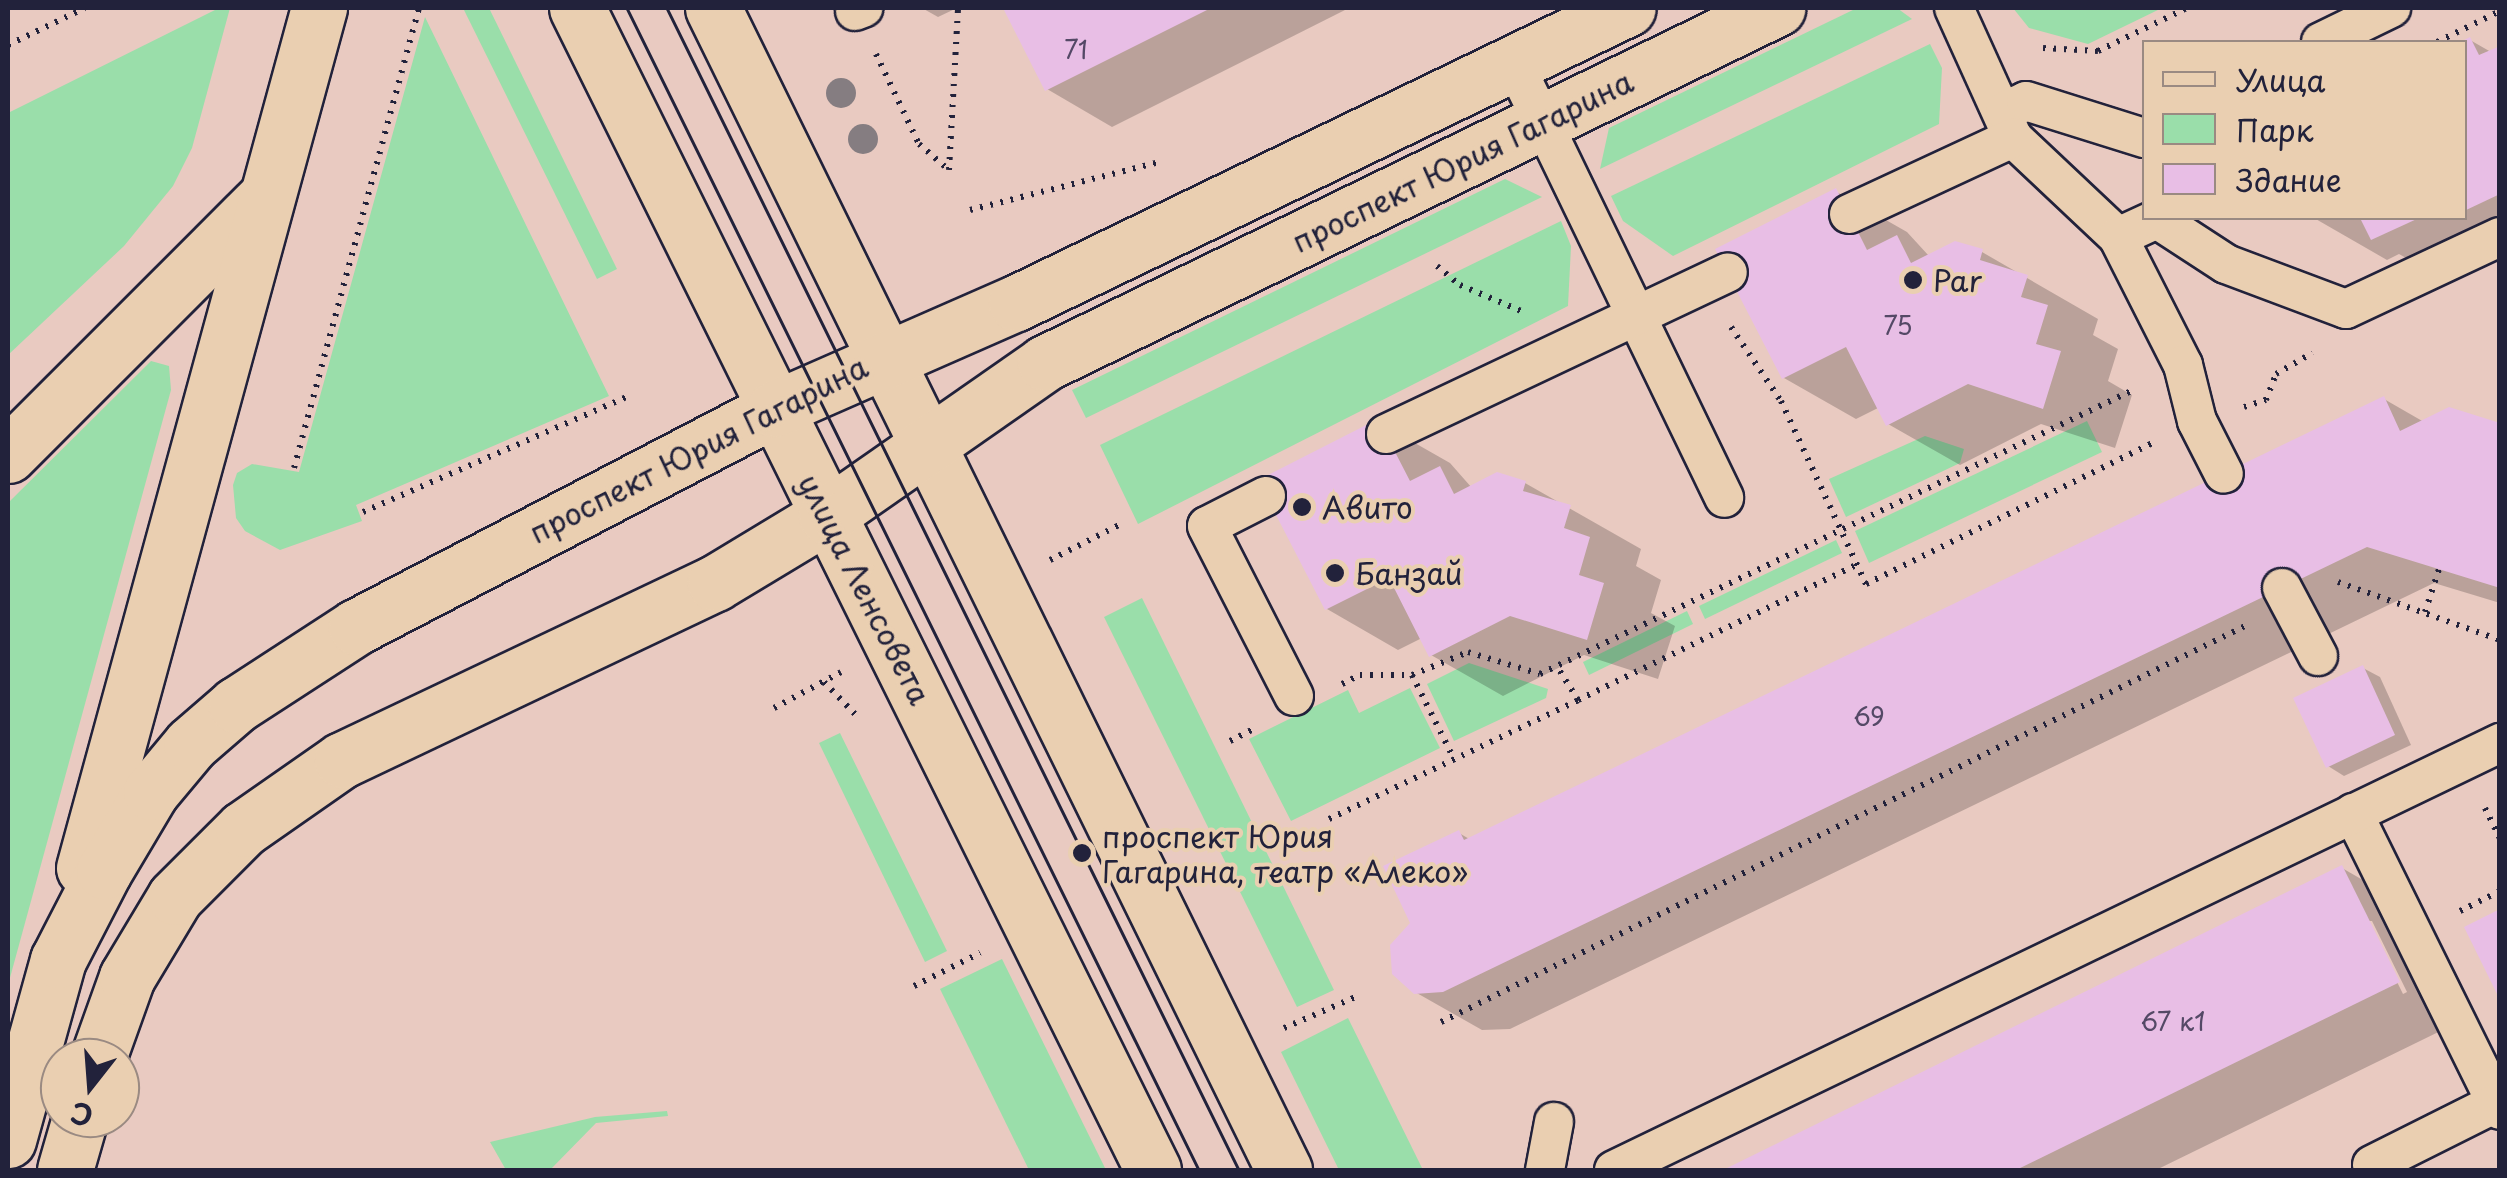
<!DOCTYPE html>
<html>
<head>
<meta charset="utf-8">
<style>
  body { margin:0 }
  #map { position:relative; width:2507px; height:1178px; overflow:hidden; background:#e9cac1; font-family:"Playpen Sans",sans-serif }
  div>[style] { position:absolute }
  [style*='--x'] { left:calc(var(--x)*1px); top:calc(var(--y)*1px); width:calc(var(--w)*1px); rotate:calc(var(--a)*1deg) }
  .green>* { inset:0; background:#9adeaa }
  .shadow>* { inset:0; background:#0003 }
  .building>* { inset:0; background:#e8bee5 }
  .path>* { height:6px; margin-top:-3px; transform-origin:0; background:repeating-linear-gradient(90deg,#22223b 0 2.5px,transparent 0 10.5px) }
  .roads { filter:drop-shadow(2px 0 #22223b) drop-shadow(-2px 0 #22223b) drop-shadow(0 2px #22223b) drop-shadow(0 -2px #22223b) }
  .lane>* { height:38px; margin:-19px; padding:0 19px; transform-origin:19px; border-radius:19px; background:#eacfb1 }
  .street>* { height:55px; margin:-27.5px; padding:0 27.5px; transform-origin:27.5px; border-radius:27.5px; background:#eacfb1 }
  .secondary>* { height:55px; margin:-27.5px; padding:0 27.5px; transform-origin:27.5px; border-radius:27.5px; background:#eacfb1 }
  .tram>* { height:2.5px; margin:-1.25px; padding:0 1.25px; transform-origin:1.25px; border-radius:1.25px; background:#22223b }
  .trees>* { width:30px; height:30px; margin:-15px; border-radius:50%; background:#857d81 }
  .dots>* { width:28px; height:28px; translate:-50% -50%; box-sizing:border-box; border:5px solid #eacfb1; border-radius:50% }
  span { translate:-50% -50%; white-space:nowrap; text-align:center; line-height:1.15; -webkit-text-stroke:8px #eacfb1; paint-order:stroke }
  .number-label { font-size:25px; color:#544966 }
  .number-label span { -webkit-text-stroke-width:0 }
  .street-label { font-size:30px; color:#22223b }
  .poi-label { font-size:30px; color:#22223b }
  .left { translate:0 -50%; text-align:left }
  .frame { position:absolute; inset:0; border:10px solid #22223b; pointer-events:none }
  .legend { position:absolute; left:2142px; top:40px; width:325px; height:180px; box-sizing:border-box; background:#eacfb1; border:2px solid #9a8a82; margin:0; padding:12px 18px; list-style:none; font-size:30px; color:#22223b }
  .legend li { display:flex; align-items:center; gap:20px; height:50px }
  .legend b { width:50px; border:2px solid #9a8a82 }
  .north { position:absolute; left:40px; top:1038px; width:100px; height:100px; box-sizing:border-box; background:#eacfb1; border:2px solid #9a8a82; border-radius:50%; rotate:197deg; font-size:28px; font-weight:700; line-height:40px; text-align:center; color:#22223b }
  .north::after { content:''; display:block; margin:auto; width:35px; height:45px; background:#22223b; clip-path:polygon(50% 0,100% 100%,50% 72%,0 100%) }
</style>
</head>
<body>
<div id="map">
  <div class="green">
    <div style="clip-path:polygon(219px 8px,230px 8px,192px 148px,173px 186px,124px 246px,8px 355px,8px 113px)"></div>
    <div style="clip-path:polygon(463px 8px,489px 8px,617px 269px,597px 279px)"></div>
    <div style="clip-path:polygon(1857px 8px,1897px 8px,1912px 19px,1600px 169px,1609px 128px)"></div>
    <div style="clip-path:polygon(2013px 8px,2162px 8px,2088px 44px,2029px 28px)"></div>
    <div style="clip-path:polygon(425px 17px,609px 396px,356px 505px,362px 521px,280px 550px,245px 531px,236px 518px,233px 485px,237px 473px,252px 464px,299px 472px)"></div>
    <div style="clip-path:polygon(1930px 44px,1942px 68px,1939px 124px,1673px 256px,1623px 221px,1611px 196px)"></div>
    <div style="clip-path:polygon(1505px 179px,1542px 197px,1086px 418px,1072px 390px)"></div>
    <div style="clip-path:polygon(1561px 221px,1571px 246px,1568px 306px,1138px 524px,1100px 445px)"></div>
    <div style="clip-path:polygon(151px 361px,169px 366px,171px 390px,8px 985px,8px 503px)"></div>
    <div style="clip-path:polygon(2087px 421px,2102px 452px,1869px 563px,1855px 531px)"></div>
    <div style="clip-path:polygon(1925px 436px,1964px 449px,1960px 463px,1846px 517px,1829px 479px)"></div>
    <div style="clip-path:polygon(1836px 540px,1842px 553px,1705px 619px,1699px 606px)"></div>
    <div style="clip-path:polygon(1142px 598px,1334px 990px,1297px 1007px,1104px 617px)"></div>
    <div style="clip-path:polygon(1687px 611px,1693px 624px,1589px 675px,1583px 662px)"></div>
    <div style="clip-path:polygon(1469px 663px,1548px 689px,1546px 698px,1454px 741px,1427px 684px)"></div>
    <div style="clip-path:polygon(1410px 688px,1440px 748px,1291px 821px,1249px 739px,1348px 690px,1359px 713px)"></div>
    <div style="clip-path:polygon(840px 733px,947px 951px,925px 962px,819px 743px)"></div>
    <div style="clip-path:polygon(1002px 959px,1106px 1170px,1029px 1170px,940px 989px)"></div>
    <div style="clip-path:polygon(1348px 1018px,1423px 1170px,1339px 1170px,1281px 1052px)"></div>
    <div style="clip-path:polygon(667px 1111px,668px 1116px,596px 1123px,550px 1170px,506px 1170px,490px 1142px,595px 1117px)"></div>
  </div>
  <div class="shadow">
    <div style="clip-path:polygon(922px 8px,957px 8px,938px 17px)"></div>
    <div style="clip-path:polygon(1006px 8px,1349px 8px,1112px 127px,1047px 89px)"></div>
    <div style="clip-path:polygon(2470px 40px,2491px 52px,2500px 48px,2500px 263px,2490px 257px,2443px 279px,2399px 254px,2387px 260px,2314px 218px,2464px 218px,2464px 43px)"></div>
    <div style="clip-path:polygon(1835px 191px,1907px 232px,1929px 256px,1955px 243px,1982px 252px,2098px 319px,2093px 335px,2118px 349px,2108px 381px,2132px 395px,2115px 448px,2041px 424px,1960px 465px,1888px 424px,1880px 407px,1856px 419px,1784px 378px)"></div>
    <div style="clip-path:polygon(2384px 399px,2424px 422px,2500px 425px,2500px 603px,2434px 583px,1510px 1029px,1482px 1030px,1415px 992px,1413px 923px,1459px 833px,1471px 840px)"></div>
    <div style="clip-path:polygon(1378px 422px,1450px 463px,1472px 488px,1525px 483px,1641px 549px,1636px 566px,1661px 580px,1651px 613px,1675px 626px,1658px 679px,1584px 655px,1503px 696px,1431px 655px,1422px 638px,1398px 650px,1327px 609px)"></div>
    <div style="clip-path:polygon(2363px 668px,2380px 677px,2411px 745px,2344px 776px,2328px 766px)"></div>
    <div style="clip-path:polygon(evenodd,2342px 868px,2408px 906px,2463px 1020px,2156px 1170px,1729px 1170px,2342px 868px,2367px 921px,2372px 921px,2407px 992px,2403px 994px,2367px 921px)"></div>
  </div>
  <div class="building">
    <div style="clip-path:polygon(1003px 8px,1211px 8px,1045px 91px)"></div>
    <div style="clip-path:polygon(2470px 37px,2479px 55px,2500px 46px,2500px 194px,2464px 211px,2464px 40px)"></div>
    <div style="clip-path:polygon(1836px 188px,1867px 250px,1897px 235px,1911px 263px,1955px 241px,1983px 249px,1980px 260px,2028px 275px,2021px 297px,2048px 305px,2036px 344px,2061px 351px,2043px 409px,1968px 384px,1886px 426px,1846px 347px,1782px 379px,1715px 249px)"></div>
    <div style="clip-path:polygon(2360px 218px,2419px 218px,2371px 240px)"></div>
    <div style="clip-path:polygon(2384px 396px,2400px 431px,2449px 407px,2500px 423px,2500px 588px,2367px 547px,1443px 992px,1414px 994px,1392px 974px,1390px 945px,1410px 923px,1383px 866px,1459px 830px,1464px 840px)"></div>
    <div style="clip-path:polygon(1378px 419px,1410px 481px,1440px 466px,1454px 494px,1497px 472px,1526px 481px,1523px 491px,1571px 505px,1564px 528px,1590px 537px,1579px 575px,1604px 583px,1587px 640px,1510px 616px,1429px 657px,1389px 578px,1325px 610px,1258px 480px)"></div>
    <div style="clip-path:polygon(2363px 665px,2395px 735px,2326px 768px,2293px 698px)"></div>
    <div style="clip-path:polygon(2342px 865px,2400px 982px,2016px 1170px,1723px 1170px)"></div>
    <div style="clip-path:polygon(2500px 909px,2500px 1000px,2464px 927px)"></div>
  </div>
  <div class="path">
    <div style="--x:2437;--y:42;--w:70;--a:-26.2"></div>
    <div style="--x:8;--y:45;--w:85;--a:-25.7"></div>
    <div style="--x:2043;--y:48;--w:55;--a:3.1"></div>
    <div style="--x:2098;--y:51;--w:99;--a:-25.8"></div>
    <div style="--x:876;--y:54;--w:100;--a:64.5"></div>
    <div style="--x:919;--y:144;--w:40;--a:41"></div>
    <div style="--x:949;--y:170;--w:162;--a:-86.8"></div>
    <div style="--x:970;--y:210;--w:196;--a:-14.2"></div>
    <div style="--x:1437;--y:266;--w:30;--a:40"></div>
    <div style="--x:1460;--y:285;--w:72;--a:23"></div>
    <div style="--x:1731;--y:327;--w:89;--a:56"></div>
    <div style="--x:1781;--y:401;--w:202;--a:65.1"></div>
    <div style="--x:1866;--y:584;--w:321;--a:-26.2"></div>
    <div style="--x:2244;--y:407;--w:23;--a:-18"></div>
    <div style="--x:2266;--y:400;--w:28;--a:-69"></div>
    <div style="--x:2276;--y:374;--w:42;--a:-30.3"></div>
    <div style="--x:294;--y:468;--w:477;--a:-74.8"></div>
    <div style="--x:363;--y:512;--w:290;--a:-23.6"></div>
    <div style="--x:1050;--y:560;--w:80;--a:-26.9"></div>
    <div style="--x:2338;--y:582;--w:172;--a:19.7"></div>
    <div style="--x:2425;--y:612;--w:45;--a:-72"></div>
    <div style="--x:1412;--y:675;--w:94;--a:63.4"></div>
    <div style="--x:824;--y:682;--w:45;--a:45.9"></div>
    <div style="--x:1342;--y:684;--w:20;--a:-27"></div>
    <div style="--x:1360;--y:675;--w:52;--a:0"></div>
    <div style="--x:1412;--y:675;--w:61;--a:-22.3"></div>
    <div style="--x:1468;--y:652;--w:75;--a:17"></div>
    <div style="--x:1540;--y:674;--w:660;--a:-25.59"></div>
    <div style="--x:1578;--y:700;--w:309;--a:-25.9"></div>
    <div style="--x:774;--y:708;--w:76;--a:-28.2"></div>
    <div style="--x:1230;--y:741;--w:28;--a:-27"></div>
    <div style="--x:2485;--y:808;--w:34;--a:64"></div>
    <div style="--x:1329;--y:819;--w:276;--a:-25.5"></div>
    <div style="--x:1578;--y:700;--w:40;--a:-122"></div>
    <div style="--x:2460;--y:911;--w:45;--a:-26.6"></div>
    <div style="--x:914;--y:986;--w:74;--a:-26.6"></div>
    <div style="--x:1441;--y:1022;--w:896;--a:-26.22"></div>
    <div style="--x:1284;--y:1028;--w:81;--a:-23.4"></div>
  </div>
  <div class="roads">
    <div class="lane">
      <div style="--x:1954;--y:8;--w:143;--a:65.6"></div>
      <div style="--x:2013;--y:138;--w:144;--a:43.3"></div>
      <div style="--x:2118;--y:237;--w:144;--a:63.1"></div>
      <div style="--x:2183;--y:365;--w:58;--a:76"></div>
      <div style="--x:2197;--y:421;--w:59;--a:63"></div>
      <div style="--x:855;--y:11;--w:9;--a:-21"></div>
      <div style="--x:2321;--y:42;--w:78;--a:-25.9"></div>
      <div style="--x:1514;--y:63;--w:483;--a:64.2"></div>
      <div style="--x:2005;--y:111;--w:23;--a:-25"></div>
      <div style="--x:2026;--y:101;--w:124;--a:17.4"></div>
      <div style="--x:1849;--y:214;--w:181;--a:-24.9"></div>
      <div style="--x:2118;--y:237;--w:43;--a:-24.8"></div>
      <div style="--x:2157;--y:219;--w:82;--a:33.1"></div>
      <div style="--x:2226;--y:264;--w:128;--a:20.6"></div>
      <div style="--x:2346;--y:309;--w:170;--a:-25.1"></div>
      <div style="--x:1386;--y:434;--w:378;--a:-25.3"></div>
      <div style="--x:1266;--y:496;--w:66;--a:153"></div>
      <div style="--x:1207;--y:526;--w:191;--a:62.9"></div>
      <div style="--x:2282;--y:588;--w:77;--a:62.1"></div>
      <div style="--x:2353;--y:813;--w:331;--a:63.7"></div>
      <div style="--x:2372;--y:1165;--w:139;--a:-26.6"></div>
      <div style="--x:1545;--y:1170;--w:49;--a:-79.4"></div>
      <div style="--x:1614;--y:1170;--w:984;--a:-25.73"></div>
    </div>
    <div class="street">
      <div style="--x:8;--y:455;--w:365;--a:-45"></div>
    </div>
    <div class="secondary">
      <div style="--x:577;--y:8;--w:1297;--a:63.63"></div>
      <div style="--x:713;--y:8;--w:1295;--a:63.83"></div>
      <div style="--x:84;--y:868;--w:892;--a:-74.72"></div>
      <div style="--x:98;--y:1058;--w:86;--a:-70.3"></div>
      <div style="--x:127;--y:977;--w:93;--a:-59"></div>
      <div style="--x:175;--y:897;--w:96;--a:-45"></div>
      <div style="--x:243;--y:829;--w:121;--a:-34.9"></div>
      <div style="--x:342;--y:760;--w:413;--a:-25.4"></div>
      <div style="--x:715;--y:583;--w:130;--a:-31.1"></div>
      <div style="--x:826;--y:516;--w:267;--a:-34.9"></div>
      <div style="--x:1045;--y:363;--w:814;--a:-25.87"></div>
      <div style="--x:8;--y:1140;--w:187;--a:-74.5"></div>
      <div style="--x:58;--y:960;--w:100;--a:-62.7"></div>
      <div style="--x:104;--y:871;--w:92;--a:-59.3"></div>
      <div style="--x:151;--y:792;--w:62;--a:-50.2"></div>
      <div style="--x:191;--y:744;--w:60;--a:-40.9"></div>
      <div style="--x:236;--y:705;--w:143;--a:-33"></div>
      <div style="--x:356;--y:627;--w:471;--a:-27.5"></div>
      <div style="--x:774;--y:409;--w:264;--a:-23.7"></div>
      <div style="--x:1016;--y:303;--w:679;--a:-25.74"></div>
      <div style="--x:65;--y:1170;--w:54;--a:-73.9"></div>
    </div>
  </div>
  <div class="tram">
    <div style="--x:627;--y:8;--w:1295;--a:63.79"></div>
    <div style="--x:667;--y:8;--w:1295;--a:63.79"></div>
  </div>
  <div class="trees">
    <div style="left:841px;top:93px"></div>
    <div style="left:863px;top:139px"></div>
  </div>
  <div class="dots">
    <div style="left:1913px;top:280px;background:#22223b"></div>
    <div style="left:1302px;top:507px;background:#22223b"></div>
    <div style="left:1335px;top:573px;background:#22223b"></div>
    <div style="left:1082px;top:853px;background:#22223b"></div>
  </div>
  <div class="number-label">
    <span style="left:1076px;top:49px">71</span>
    <span style="left:1898px;top:325px">75</span>
    <span style="left:1869px;top:716px">69</span>
    <span style="left:2173px;top:1021px">67 к1</span>
  </div>
  <div class="street-label">
    <span style="left:1462px;top:161px;rotate:-26deg">проспект Юрия Гагарина</span>
    <span style="left:698px;top:449px;rotate:-27deg">проспект Юрия Гагарина</span>
    <span style="left:865px;top:589px;rotate:63deg">улица Ленсовета</span>
  </div>
  <div class="poi-label">
    <span class="left" style="left:1933px;top:280px">Par</span>
    <span class="left" style="left:1322px;top:507px">Авито</span>
    <span class="left" style="left:1355px;top:573px">Банзай</span>
    <span class="left" style="left:1102px;top:853px">проспект Юрия<br>Гагарина, театр «Алеко»</span>
  </div>
  <div class="frame"></div>
  <ul class="legend">
  <li><b style="height:12px;background:#eacfb1"></b>Улица</li>
  <li><b style="height:28px;background:#9adeaa"></b>Парк</li>
  <li><b style="height:28px;background:#e8bee5"></b>Здание</li>
  </ul>
  <div class="north">С</div>
</div>
</body>
</html>
